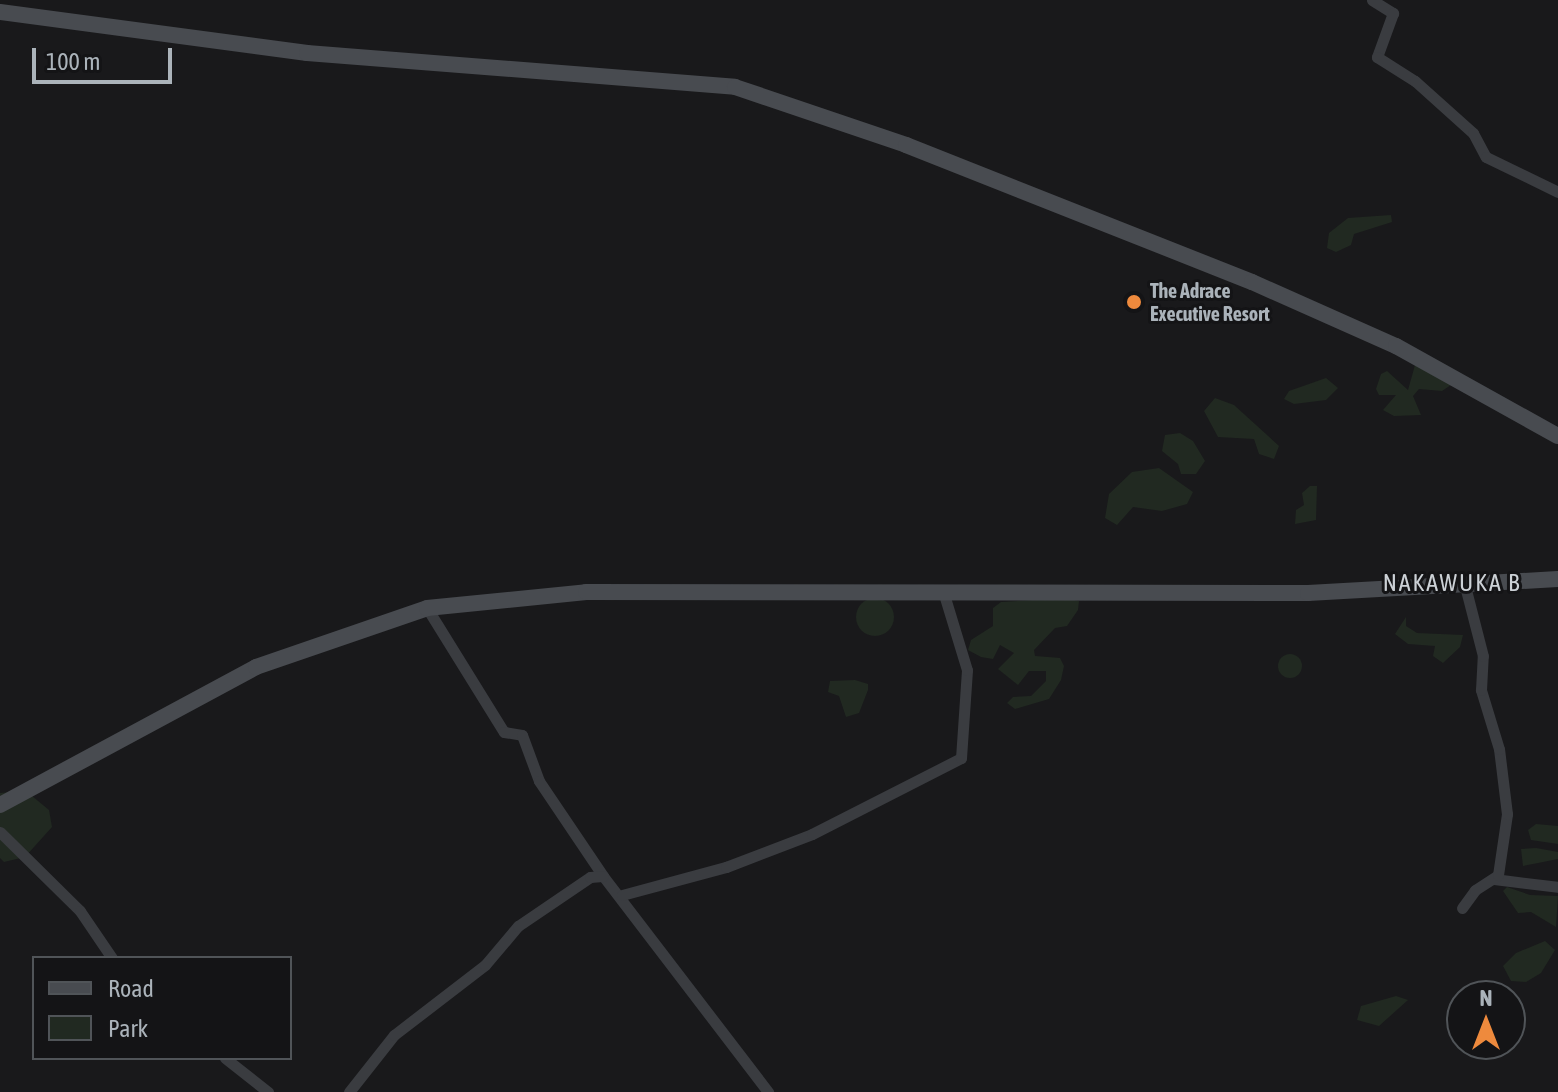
<!DOCTYPE html>
<html>
<head>
<meta charset="utf-8">
<style>
  body { margin:0 }
  #map { position:relative; width:1558px; height:1092px; overflow:hidden; background:#19191b; font-family:"Asap Condensed",sans-serif }
  div>[style] { position:absolute }
  [style*='--x'] { left:calc(var(--x)*1px); top:calc(var(--y)*1px); width:calc(var(--w)*1px); rotate:calc(var(--a)*1deg) }
  .green>* { inset:0; background:#212921 }
  .round { border-radius:50% }
  .street>* { height:11px; margin:-5.5px; padding:0 5.5px; transform-origin:5.5px; border-radius:5.5px; background:#3a3c40 }
  .secondary>* { height:16px; margin:-8px; padding:0 8px; transform-origin:8px; border-radius:8px; background:#484b50 }
  .dots>* { width:22px; height:22px; translate:-50% -50%; box-sizing:border-box; border:4px solid #141416; border-radius:50% }
  span { translate:-50% -50%; white-space:nowrap; text-align:center; line-height:1.15; -webkit-text-stroke:6px #141416; paint-order:stroke }
  .poi-label { font-size:20px; color:#abb3ba; font-weight:700 }
  .left { translate:0 -50%; text-align:left }
  .quarter-label { font-size:24px; color:#ccd1d6; letter-spacing:2px }
  .legend { position:absolute; left:32px; top:956px; width:260px; height:104px; box-sizing:border-box; background:#141416; border:2px solid #505458; margin:0; padding:10px 14px; list-style:none; font-size:24px; color:#abb3ba }
  .legend li { display:flex; align-items:center; gap:16px; height:40px }
  .legend b { width:40px; border:2px solid #505458 }
  .north { position:absolute; left:1446px; top:980px; width:80px; height:80px; box-sizing:border-box; background:#141416; border:2px solid #505458; border-radius:50%; rotate:0deg; font-size:22px; font-weight:700; line-height:32px; text-align:center; color:#abb3ba }
  .north::after { content:''; display:block; margin:auto; width:28px; height:36px; background:#ee8a3d; clip-path:polygon(50% 0,100% 100%,50% 72%,0 100%) }
  .scale { position:absolute; left:32px; top:48px; width:140px; height:36px; box-sizing:border-box; border:4px solid #abb3ba; border-top:0; padding-left:10px; font-size:24px; line-height:28px; white-space:nowrap; color:#abb3ba; -webkit-text-stroke:6px #141416; paint-order:stroke }
</style>
</head>
<body>
<div id="map">
  <div class="green">
    <div style="clip-path:polygon(1391px 215px,1392px 222px,1354px 234px,1351px 245px,1336px 252px,1327px 248px,1329px 233px,1348px 218px)"></div>
    <div style="clip-path:polygon(1415px 365px,1451px 385px,1442px 391px,1419px 389px,1413px 396px,1421px 415px,1394px 416px,1383px 410px,1396px 395px,1379px 395px,1376px 389px,1381px 374px,1387px 371px,1408px 390px)"></div>
    <div style="clip-path:polygon(1326px 378px,1338px 388px,1326px 400px,1294px 404px,1284px 399px,1289px 391px)"></div>
    <div style="clip-path:polygon(1215px 398px,1234px 405px,1279px 446px,1274px 459px,1259px 454px,1254px 439px,1218px 437px,1204px 411px)"></div>
    <div style="clip-path:polygon(1180px 433px,1193px 441px,1205px 461px,1196px 474px,1181px 474px,1178px 464px,1162px 451px,1165px 435px)"></div>
    <div style="clip-path:polygon(1159px 468px,1193px 492px,1187px 504px,1162px 511px,1133px 507px,1117px 525px,1105px 518px,1109px 494px,1132px 472px)"></div>
    <div style="clip-path:polygon(1310px 486px,1317px 486px,1316px 520px,1295px 524px,1296px 510px,1304px 505px,1302px 493px)"></div>
    <div style="clip-path:polygon(1065px 598px,1079px 601px,1078px 610px,1067px 626px,1055px 628px,1034px 650px,1035px 656px,1060px 658px,1064px 666px,1061px 680px,1049px 699px,1015px 709px,1007px 703px,1013px 697px,1031px 696px,1046px 681px,1046px 671px,1029px 671px,1018px 685px,998px 669px,1014px 653px,1000px 645px,993px 659px,981px 657px,968px 650px,971px 640px,993px 626px,993px 608px,1001px 602px)"></div>
    <div class="round" style="left:856px;top:598px;width:38px;height:38px"></div>
    <div style="clip-path:polygon(1406px 617px,1406px 626px,1417px 633px,1463px 635px,1460px 647px,1443px 663px,1433px 656px,1435px 646px,1408px 644px,1395px 634px)"></div>
    <div class="round" style="left:1278px;top:654px;width:24px;height:24px"></div>
    <div style="clip-path:polygon(855px 680px,868px 684px,868px 690px,859px 713px,846px 717px,839px 696px,828px 692px,830px 681px)"></div>
    <div style="clip-path:polygon(26px 791px,49px 810px,52px 827px,25px 857px,4px 862px,0 858px,0 793px)"></div>
    <div style="clip-path:polygon(1536px 824px,1558px 826px,1558px 844px,1531px 840px,1528px 830px)"></div>
    <div style="clip-path:polygon(1536px 848px,1558px 852px,1558px 859px,1523px 866px,1521px 849px)"></div>
    <div style="clip-path:polygon(1507px 887px,1530px 895px,1558px 896px,1556px 927px,1531px 912px,1518px 913px,1503px 891px)"></div>
    <div style="clip-path:polygon(1545px 941px,1555px 950px,1541px 973px,1526px 982px,1511px 981px,1503px 966px,1516px 953px)"></div>
    <div style="clip-path:polygon(1396px 996px,1408px 1000px,1379px 1026px,1357px 1020px,1361px 1006px)"></div>
  </div>
  <div class="street">
    <div style="--x:1372;--y:0;--w:25;--a:32"></div>
    <div style="--x:1393;--y:13;--w:47;--a:110"></div>
    <div style="--x:1377;--y:57;--w:45;--a:32.3"></div>
    <div style="--x:1415;--y:81;--w:78;--a:41.9"></div>
    <div style="--x:1473;--y:133;--w:27;--a:62"></div>
    <div style="--x:1486;--y:157;--w:80;--a:25.9"></div>
    <div style="--x:427;--y:608;--w:146;--a:58.2"></div>
    <div style="--x:504;--y:732;--w:18;--a:9"></div>
    <div style="--x:522;--y:735;--w:49;--a:69.7"></div>
    <div style="--x:539;--y:781;--w:115;--a:56"></div>
    <div style="--x:603;--y:876;--w:272;--a:52.6"></div>
    <div style="--x:0;--y:832;--w:112;--a:44.6"></div>
    <div style="--x:80;--y:911;--w:57;--a:55.8"></div>
    <div style="--x:1494;--y:879;--w:64;--a:7.1"></div>
    <div style="--x:622;--y:895;--w:108;--a:-15.1"></div>
    <div style="--x:726;--y:867;--w:92;--a:-21"></div>
    <div style="--x:812;--y:834;--w:167;--a:-27"></div>
    <div style="--x:961;--y:758;--w:88;--a:-86.1"></div>
    <div style="--x:967;--y:670;--w:83;--a:-106.9"></div>
    <div style="--x:1462;--y:908;--w:22;--a:-54"></div>
    <div style="--x:1475;--y:890;--w:27;--a:-33"></div>
    <div style="--x:1498;--y:875;--w:62;--a:-81.6"></div>
    <div style="--x:1507;--y:814;--w:65;--a:-97"></div>
    <div style="--x:1499;--y:749;--w:62;--a:-107"></div>
    <div style="--x:1481;--y:690;--w:34;--a:-87"></div>
    <div style="--x:1483;--y:656;--w:72;--a:-104.4"></div>
    <div style="--x:225;--y:1058;--w:55;--a:38.3"></div>
    <div style="--x:349;--y:1092;--w:73;--a:-51.7"></div>
    <div style="--x:394;--y:1035;--w:115;--a:-37.6"></div>
    <div style="--x:485;--y:965;--w:51;--a:-49.8"></div>
    <div style="--x:518;--y:926;--w:87;--a:-34.2"></div>
    <div style="--x:590;--y:877;--w:13;--a:-4"></div>
  </div>
  <div class="secondary">
    <div style="--x:0;--y:12;--w:310;--a:7.6"></div>
    <div style="--x:307;--y:53;--w:429;--a:4.5"></div>
    <div style="--x:735;--y:87;--w:181;--a:18.7"></div>
    <div style="--x:906;--y:145;--w:372;--a:21.6"></div>
    <div style="--x:1252;--y:282;--w:158;--a:24"></div>
    <div style="--x:1396;--y:346;--w:185;--a:29.1"></div>
    <div style="--x:0;--y:805;--w:291;--a:-28.3"></div>
    <div style="--x:256;--y:667;--w:181;--a:-19"></div>
    <div style="--x:427;--y:608;--w:160;--a:-5.7"></div>
    <div style="--x:586;--y:592;--w:722;--a:0.08"></div>
    <div style="--x:1308;--y:593;--w:250;--a:-3.2"></div>
  </div>
  <div class="dots">
    <div style="left:1134px;top:302px;background:#ee8a3d"></div>
  </div>
  <div class="poi-label">
    <span class="left" style="left:1150px;top:302px">The Adrace<br>Executive Resort</span>
  </div>
  <div class="quarter-label">
    <span style="left:1452px;top:583px">NAKAWUKA B</span>
  </div>
  <ul class="legend">
  <li><b style="height:10px;background:#484b50"></b>Road</li>
  <li><b style="height:22px;background:#212921"></b>Park</li>
  </ul>
  <div class="north">N</div>
  <div class="scale">100 m</div>
</div>
</body>
</html>
